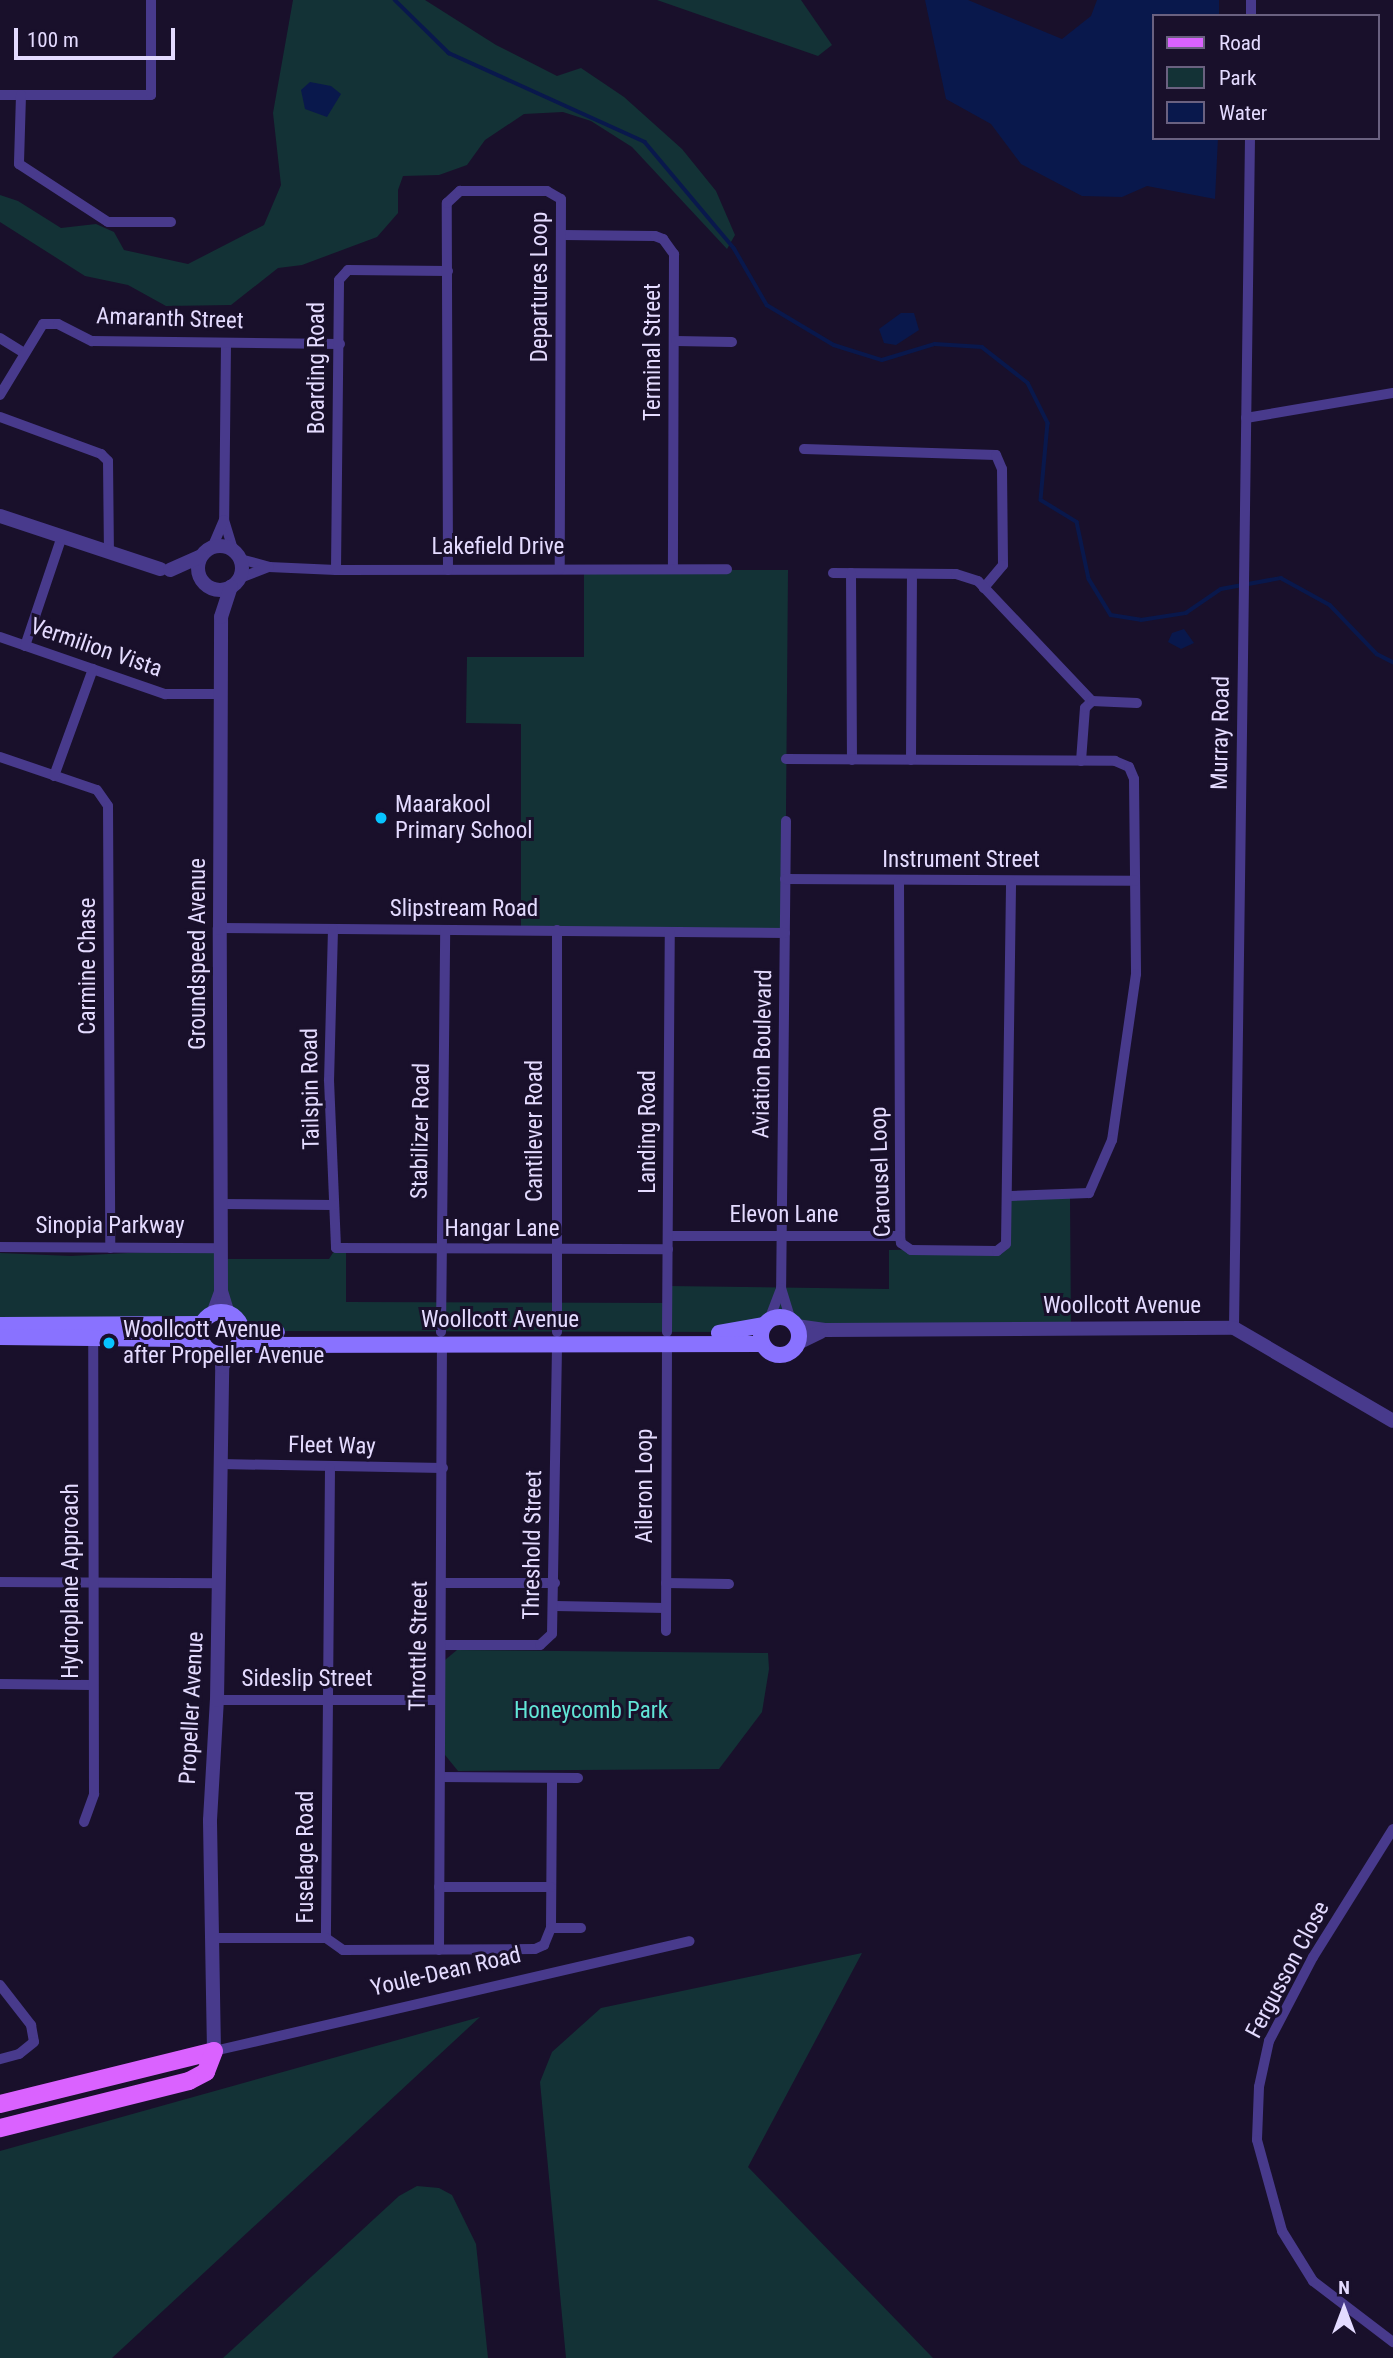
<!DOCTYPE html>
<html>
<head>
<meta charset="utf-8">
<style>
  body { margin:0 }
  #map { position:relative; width:1393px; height:2358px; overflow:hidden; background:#19102b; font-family:"Roboto Condensed",sans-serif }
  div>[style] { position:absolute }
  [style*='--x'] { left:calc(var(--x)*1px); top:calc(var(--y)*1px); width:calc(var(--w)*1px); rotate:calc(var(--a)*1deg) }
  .green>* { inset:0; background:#133236 }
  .water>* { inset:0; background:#09184c }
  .stream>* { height:3.5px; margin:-1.75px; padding:0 1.75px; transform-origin:1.75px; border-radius:1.75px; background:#09184c }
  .minor>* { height:10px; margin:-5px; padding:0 5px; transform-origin:5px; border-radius:5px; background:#483a8c }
  .tertiary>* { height:14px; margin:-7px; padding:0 7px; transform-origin:7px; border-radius:7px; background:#483a8c }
  .tertiary>.ring { margin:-7px; padding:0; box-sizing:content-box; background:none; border:14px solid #483a8c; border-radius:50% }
  .secondary>* { height:16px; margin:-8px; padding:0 8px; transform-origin:8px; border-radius:8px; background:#8972ff }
  .secondary>.ring { margin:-8px; padding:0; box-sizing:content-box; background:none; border:16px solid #8972ff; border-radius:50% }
  .primary>* { height:18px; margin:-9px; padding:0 9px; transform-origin:9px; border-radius:9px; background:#da62ff }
  .dots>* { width:19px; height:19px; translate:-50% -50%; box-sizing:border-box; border:4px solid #19102b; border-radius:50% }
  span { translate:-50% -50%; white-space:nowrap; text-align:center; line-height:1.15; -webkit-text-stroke:6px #19102b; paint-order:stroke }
  .street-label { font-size:23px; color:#e4dbff }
  .poi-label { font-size:23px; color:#e4dbff }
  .left { translate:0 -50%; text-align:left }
  .park-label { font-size:23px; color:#61e5d6 }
  .legend { position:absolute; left:1152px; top:14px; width:228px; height:126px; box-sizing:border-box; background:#19102b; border:2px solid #6a6180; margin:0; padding:9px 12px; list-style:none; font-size:21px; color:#e4dbff }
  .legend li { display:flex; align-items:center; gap:14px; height:35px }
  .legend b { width:35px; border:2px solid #6a6180 }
  .north { position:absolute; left:1309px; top:2274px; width:70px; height:70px; -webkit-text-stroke:5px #19102b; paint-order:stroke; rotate:0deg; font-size:19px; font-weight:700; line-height:28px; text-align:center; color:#e4dbff }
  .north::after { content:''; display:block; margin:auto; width:24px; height:32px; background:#e4dbff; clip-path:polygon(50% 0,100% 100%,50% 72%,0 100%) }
  .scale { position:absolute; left:14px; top:28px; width:161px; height:32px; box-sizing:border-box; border:4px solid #e4dbff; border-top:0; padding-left:9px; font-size:21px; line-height:24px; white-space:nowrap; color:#e4dbff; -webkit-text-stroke:5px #19102b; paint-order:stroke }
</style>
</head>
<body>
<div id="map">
  <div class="green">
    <div style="clip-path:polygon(293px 0,425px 0,496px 45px,557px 76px,581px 68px,624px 97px,682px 149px,716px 191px,735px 235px,727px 249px,632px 147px,591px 121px,563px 112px,524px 114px,485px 140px,467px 165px,439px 175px,403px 176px,398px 190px,398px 213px,377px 237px,302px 265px,278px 268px,231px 305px,166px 306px,128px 285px,85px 276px,0 222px,0 195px,18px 201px,61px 228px,96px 224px,114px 232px,124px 250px,188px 264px,264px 225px,281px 185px,273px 113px)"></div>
    <div style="clip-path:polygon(657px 0,801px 0,832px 45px,818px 56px)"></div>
    <div style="clip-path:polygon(584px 570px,788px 570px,785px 933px,521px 930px,521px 724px,466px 723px,467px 657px,584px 657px)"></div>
    <div style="clip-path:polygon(1011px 1196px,1070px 1198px,1071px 1329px,825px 1330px,781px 1317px,738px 1332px,257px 1331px,228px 1314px,213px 1314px,202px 1324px,0 1320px,0 1253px,71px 1256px,221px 1248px,221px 1259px,329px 1259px,336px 1248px,346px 1251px,346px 1302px,667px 1303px,668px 1286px,889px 1289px,889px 1250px,1002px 1248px)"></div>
    <div style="clip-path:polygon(457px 1650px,768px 1653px,769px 1669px,762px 1712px,719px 1769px,458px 1771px,445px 1755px,445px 1660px)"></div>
    <div style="clip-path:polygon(862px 1953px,748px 2167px,933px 2358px,566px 2358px,540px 2082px,552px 2052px,601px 2008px)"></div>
    <div style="clip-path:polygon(480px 2017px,112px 2358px,0 2358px,0 2151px)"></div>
    <div style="clip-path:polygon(417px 2186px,439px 2188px,452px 2195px,476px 2244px,488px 2358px,223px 2358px,399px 2196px)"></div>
  </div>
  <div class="water">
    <div style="clip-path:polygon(925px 0,968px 0,1062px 39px,1091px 16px,1097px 0,1219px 0,1219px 16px,1153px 16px,1153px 138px,1218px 138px,1215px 199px,1147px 186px,1122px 197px,1082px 196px,1021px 164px,991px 124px,946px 99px)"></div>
    <div style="clip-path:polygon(310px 82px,331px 86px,341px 94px,327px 117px,305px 109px,301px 90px)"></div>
    <div style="clip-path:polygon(901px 313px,914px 313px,919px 330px,896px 345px,884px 343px,879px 329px)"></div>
    <div style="clip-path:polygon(1184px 629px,1194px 643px,1181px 649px,1168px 642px,1172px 633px)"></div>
  </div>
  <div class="stream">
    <div style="--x:395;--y:0;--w:76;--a:44.5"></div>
    <div style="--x:449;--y:53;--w:215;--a:24.4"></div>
    <div style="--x:645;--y:142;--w:138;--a:50"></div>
    <div style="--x:734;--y:248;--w:66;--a:59.9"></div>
    <div style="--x:767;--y:305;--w:78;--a:30.8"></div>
    <div style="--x:834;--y:345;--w:50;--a:17.4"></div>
    <div style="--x:882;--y:360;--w:55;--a:-16.8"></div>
    <div style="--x:935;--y:344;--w:47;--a:3.7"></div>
    <div style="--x:982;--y:347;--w:58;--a:38"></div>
    <div style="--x:1028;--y:383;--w:45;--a:63.4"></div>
    <div style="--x:1048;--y:423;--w:77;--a:95.2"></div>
    <div style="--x:1041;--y:500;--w:42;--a:31.4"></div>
    <div style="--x:1077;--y:522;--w:58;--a:78.1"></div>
    <div style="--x:1089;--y:579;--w:42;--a:58.6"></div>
    <div style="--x:1111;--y:615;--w:30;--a:9"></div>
    <div style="--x:1141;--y:620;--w:46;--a:-8.8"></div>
    <div style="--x:1186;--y:613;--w:42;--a:-34.4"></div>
    <div style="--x:1221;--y:589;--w:61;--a:-10.4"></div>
    <div style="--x:1281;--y:578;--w:56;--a:28.9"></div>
    <div style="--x:1330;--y:605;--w:68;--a:46.2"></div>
    <div style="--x:1377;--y:654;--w:18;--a:27"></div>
  </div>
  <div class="minor">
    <div style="--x:1251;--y:16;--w:16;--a:-90"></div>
    <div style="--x:0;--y:95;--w:151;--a:0"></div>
    <div style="--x:151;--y:95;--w:95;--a:-90"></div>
    <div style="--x:21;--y:95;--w:69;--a:91.7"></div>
    <div style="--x:19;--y:164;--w:106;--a:33.1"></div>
    <div style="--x:108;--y:222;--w:63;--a:0"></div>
    <div style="--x:563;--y:235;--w:92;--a:0.6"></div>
    <div style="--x:655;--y:236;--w:9;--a:21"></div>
    <div style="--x:663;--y:239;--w:19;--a:54"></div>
    <div style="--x:674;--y:254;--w:315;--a:90.2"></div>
    <div style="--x:0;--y:338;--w:28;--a:32"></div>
    <div style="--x:676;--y:341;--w:56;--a:1"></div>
    <div style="--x:226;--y:343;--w:177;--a:90.6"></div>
    <div style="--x:224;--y:520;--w:31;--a:73"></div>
    <div style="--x:0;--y:395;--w:83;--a:-58.8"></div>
    <div style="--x:43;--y:324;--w:15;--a:0"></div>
    <div style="--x:58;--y:324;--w:38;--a:27"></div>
    <div style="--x:92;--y:341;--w:248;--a:0.7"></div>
    <div style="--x:0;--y:417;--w:108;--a:20.1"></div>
    <div style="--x:101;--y:454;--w:10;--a:45"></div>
    <div style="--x:108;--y:461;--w:90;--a:89.4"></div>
    <div style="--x:1246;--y:418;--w:149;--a:-9.7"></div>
    <div style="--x:804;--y:449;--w:192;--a:1.8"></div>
    <div style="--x:996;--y:455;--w:15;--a:67"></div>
    <div style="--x:1002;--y:469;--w:96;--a:89.4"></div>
    <div style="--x:1003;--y:565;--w:30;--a:130"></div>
    <div style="--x:212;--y:548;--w:30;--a:-67"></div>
    <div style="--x:240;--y:559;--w:30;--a:15"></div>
    <div style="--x:269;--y:567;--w:67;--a:2.6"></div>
    <div style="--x:336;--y:570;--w:391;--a:-0.1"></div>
    <div style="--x:336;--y:570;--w:290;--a:-89.4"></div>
    <div style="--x:339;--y:280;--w:13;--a:-48"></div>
    <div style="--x:348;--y:270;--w:100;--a:0.6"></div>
    <div style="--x:448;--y:570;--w:367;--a:-90.2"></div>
    <div style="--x:447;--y:203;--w:18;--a:-43"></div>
    <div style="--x:460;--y:191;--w:87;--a:0"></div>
    <div style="--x:547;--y:191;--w:16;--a:30"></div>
    <div style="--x:561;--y:199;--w:370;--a:90.2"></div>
    <div style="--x:833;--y:573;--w:123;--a:0.5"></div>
    <div style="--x:956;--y:574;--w:23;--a:18"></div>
    <div style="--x:978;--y:581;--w:166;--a:46.5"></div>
    <div style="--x:851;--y:573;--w:187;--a:89.7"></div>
    <div style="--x:240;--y:578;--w:31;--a:-21"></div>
    <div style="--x:0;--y:637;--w:175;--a:19.1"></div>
    <div style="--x:165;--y:694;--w:56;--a:0"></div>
    <div style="--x:25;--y:646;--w:116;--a:-71.4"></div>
    <div style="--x:0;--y:757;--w:102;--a:18.8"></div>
    <div style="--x:97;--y:790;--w:19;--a:55"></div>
    <div style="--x:108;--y:806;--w:442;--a:89.7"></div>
    <div style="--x:786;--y:759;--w:329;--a:0.3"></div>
    <div style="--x:1115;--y:761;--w:15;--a:23"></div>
    <div style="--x:1129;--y:767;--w:13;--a:67"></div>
    <div style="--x:1134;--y:779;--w:195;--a:89.4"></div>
    <div style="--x:1136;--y:974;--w:168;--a:98.2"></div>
    <div style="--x:1112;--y:1140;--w:58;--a:113.5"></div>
    <div style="--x:1089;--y:1193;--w:78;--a:177.8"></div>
    <div style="--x:911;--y:760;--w:186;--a:-89.7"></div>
    <div style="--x:1081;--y:761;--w:53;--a:-85.7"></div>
    <div style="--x:1085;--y:708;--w:10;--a:-45"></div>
    <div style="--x:1092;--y:701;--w:45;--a:2.5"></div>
    <div style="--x:54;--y:776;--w:114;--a:-70"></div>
    <div style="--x:786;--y:821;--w:467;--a:90.6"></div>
    <div style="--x:781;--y:1288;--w:34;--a:73"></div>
    <div style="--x:785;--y:879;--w:350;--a:0.3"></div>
    <div style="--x:899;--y:881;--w:355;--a:89.8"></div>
    <div style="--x:900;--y:1236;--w:7;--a:82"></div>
    <div style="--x:901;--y:1243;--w:12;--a:35"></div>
    <div style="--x:911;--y:1250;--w:86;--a:0.7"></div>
    <div style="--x:997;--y:1251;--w:11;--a:-38"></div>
    <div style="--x:1006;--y:1244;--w:362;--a:-89.2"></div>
    <div style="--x:220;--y:928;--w:565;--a:0.51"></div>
    <div style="--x:333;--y:929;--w:151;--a:91.5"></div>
    <div style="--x:329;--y:1080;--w:168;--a:87.6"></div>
    <div style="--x:336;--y:1248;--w:332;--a:0.2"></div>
    <div style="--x:221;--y:1204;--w:113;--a:0.5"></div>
    <div style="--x:668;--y:1236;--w:232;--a:0"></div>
    <div style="--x:0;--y:1247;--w:221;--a:0.3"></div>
    <div style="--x:769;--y:1320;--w:31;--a:-69"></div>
    <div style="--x:1234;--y:1328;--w:1190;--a:-89.23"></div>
    <div style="--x:441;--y:1332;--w:402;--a:-89.4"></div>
    <div style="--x:557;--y:1332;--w:402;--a:-90"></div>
    <div style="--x:667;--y:1332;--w:400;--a:-89.6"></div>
    <div style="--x:220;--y:1464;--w:223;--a:1"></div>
    <div style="--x:330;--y:1468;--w:470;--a:90.5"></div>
    <div style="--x:326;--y:1938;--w:21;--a:35"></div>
    <div style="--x:343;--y:1950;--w:192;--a:-0.3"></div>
    <div style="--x:535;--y:1949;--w:10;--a:-24"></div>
    <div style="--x:544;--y:1945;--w:18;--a:-68"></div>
    <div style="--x:551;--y:1928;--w:150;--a:-89.6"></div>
    <div style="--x:0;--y:1582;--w:219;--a:0.3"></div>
    <div style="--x:441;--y:1583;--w:114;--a:0"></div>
    <div style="--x:666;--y:1583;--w:63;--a:0.9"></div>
    <div style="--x:555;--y:1606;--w:111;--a:1"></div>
    <div style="--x:666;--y:1631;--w:289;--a:-89.8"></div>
    <div style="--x:441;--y:1645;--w:99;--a:0"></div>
    <div style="--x:540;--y:1645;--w:16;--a:-43"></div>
    <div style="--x:552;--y:1634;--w:292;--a:-89"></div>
    <div style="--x:0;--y:1684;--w:92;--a:0.6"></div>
    <div style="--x:217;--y:1700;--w:222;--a:0"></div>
    <div style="--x:440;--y:1777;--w:138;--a:0.4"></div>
    <div style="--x:84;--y:1822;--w:30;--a:-70"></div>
    <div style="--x:94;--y:1794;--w:456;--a:-90.1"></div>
    <div style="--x:1393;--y:1829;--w:151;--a:122"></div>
    <div style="--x:1313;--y:1957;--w:95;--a:117.6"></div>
    <div style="--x:1269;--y:2041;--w:47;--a:102.3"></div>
    <div style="--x:1259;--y:2087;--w:53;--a:92.2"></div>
    <div style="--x:1257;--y:2140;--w:94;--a:74.6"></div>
    <div style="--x:1282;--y:2231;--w:59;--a:58.2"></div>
    <div style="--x:1313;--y:2281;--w:101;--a:37.3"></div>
    <div style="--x:439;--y:1887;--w:112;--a:0"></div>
    <div style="--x:551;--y:1928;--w:30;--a:0"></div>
    <div style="--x:213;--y:1938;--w:113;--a:0"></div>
    <div style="--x:439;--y:1950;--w:607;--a:-89.72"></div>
    <div style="--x:0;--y:1985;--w:51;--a:52.2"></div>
    <div style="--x:31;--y:2025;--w:17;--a:80"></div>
    <div style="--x:34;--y:2042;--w:19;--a:141"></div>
    <div style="--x:19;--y:2054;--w:20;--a:165"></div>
    <div style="--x:214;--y:2051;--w:488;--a:-13"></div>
  </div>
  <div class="tertiary">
    <div style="--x:0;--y:516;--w:169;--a:18.3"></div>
    <div class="ring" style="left:198px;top:546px;width:30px;height:30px"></div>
    <div style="--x:170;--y:570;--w:34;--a:-24"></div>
    <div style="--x:213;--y:1314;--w:23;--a:-70"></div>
    <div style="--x:228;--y:1314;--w:24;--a:-107"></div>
    <div style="--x:221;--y:1291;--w:363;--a:-90.2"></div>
    <div style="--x:220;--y:928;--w:311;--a:-89.8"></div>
    <div style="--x:221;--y:617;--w:32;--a:-72"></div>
    <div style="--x:796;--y:1326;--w:29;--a:8"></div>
    <div style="--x:825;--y:1330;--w:409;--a:-0.3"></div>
    <div style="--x:1234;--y:1328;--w:184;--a:30.3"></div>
    <div style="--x:798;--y:1343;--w:25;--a:-26"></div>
    <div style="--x:214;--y:2051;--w:231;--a:-91"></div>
    <div style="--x:210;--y:1820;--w:120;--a:-86.7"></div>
    <div style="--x:217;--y:1700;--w:333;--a:-89.1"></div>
    <div style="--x:222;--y:1367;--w:17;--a:-62"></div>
  </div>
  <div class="secondary">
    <div class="ring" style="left:200px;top:1312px;width:26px;height:26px"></div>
    <div class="ring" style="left:761px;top:1317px;width:22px;height:22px"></div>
    <div style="--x:0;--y:1325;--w:202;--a:-0.3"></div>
    <div style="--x:241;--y:1329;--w:36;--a:5"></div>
    <div style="--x:719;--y:1333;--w:46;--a:-10.1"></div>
    <div style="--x:0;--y:1337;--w:181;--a:0.6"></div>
    <div style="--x:181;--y:1339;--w:22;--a:10"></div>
    <div style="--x:238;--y:1345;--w:524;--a:-0.11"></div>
  </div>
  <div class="primary">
    <div style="--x:0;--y:2104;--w:220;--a:-13.9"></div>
    <div style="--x:214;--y:2051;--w:22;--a:111"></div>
    <div style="--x:206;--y:2072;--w:19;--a:152"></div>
    <div style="--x:189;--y:2081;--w:195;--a:166"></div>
  </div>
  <div class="dots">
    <div style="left:381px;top:818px;background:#07c4ff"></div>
    <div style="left:109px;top:1343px;background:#07c4ff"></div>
  </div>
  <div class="street-label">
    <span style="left:540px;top:287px;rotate:-90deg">Departures Loop</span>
    <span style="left:170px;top:319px;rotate:2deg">Amaranth Street</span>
    <span style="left:653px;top:352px;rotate:-90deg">Terminal Street</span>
    <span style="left:317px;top:368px;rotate:-90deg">Boarding Road</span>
    <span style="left:498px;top:547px">Lakefield Drive</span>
    <span style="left:96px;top:648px;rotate:19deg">Vermilion Vista</span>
    <span style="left:1221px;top:733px;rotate:-89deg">Murray Road</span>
    <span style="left:961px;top:860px">Instrument Street</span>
    <span style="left:464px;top:909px">Slipstream Road</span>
    <span style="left:198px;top:954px;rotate:-90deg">Groundspeed Avenue</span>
    <span style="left:88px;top:966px;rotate:-90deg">Carmine Chase</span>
    <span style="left:763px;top:1054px;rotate:-89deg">Aviation Boulevard</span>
    <span style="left:311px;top:1089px;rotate:-91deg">Tailspin Road</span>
    <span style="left:421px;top:1131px;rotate:-89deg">Stabilizer Road</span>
    <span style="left:535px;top:1131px;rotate:-90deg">Cantilever Road</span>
    <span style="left:648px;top:1132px;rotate:-90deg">Landing Road</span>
    <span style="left:881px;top:1172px;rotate:-92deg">Carousel Loop</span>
    <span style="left:784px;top:1215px">Elevon Lane</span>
    <span style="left:110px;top:1226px">Sinopia Parkway</span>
    <span style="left:502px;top:1229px">Hangar Lane</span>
    <span style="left:1122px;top:1306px">Woollcott Avenue</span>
    <span style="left:500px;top:1320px">Woollcott Avenue</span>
    <span style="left:332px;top:1446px;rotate:1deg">Fleet Way</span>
    <span style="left:645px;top:1486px;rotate:-90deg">Aileron Loop</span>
    <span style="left:533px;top:1545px;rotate:-89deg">Threshold Street</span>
    <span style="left:71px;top:1581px;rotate:-90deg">Hydroplane Approach</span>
    <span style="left:419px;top:1646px;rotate:-89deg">Throttle Street</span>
    <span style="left:307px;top:1679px">Sideslip Street</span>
    <span style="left:192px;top:1708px;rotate:-87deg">Propeller Avenue</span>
    <span style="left:306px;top:1857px;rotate:-90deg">Fuselage Road</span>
    <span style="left:1288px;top:1970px;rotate:-62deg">Fergusson Close</span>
    <span style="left:446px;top:1972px;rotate:-13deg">Youle-Dean Road</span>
  </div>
  <div class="poi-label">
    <span class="left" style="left:395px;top:818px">Maarakool<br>Primary School</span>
    <span class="left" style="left:123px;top:1343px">Woollcott Avenue<br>after Propeller Avenue</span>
  </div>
  <div class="park-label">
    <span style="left:591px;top:1711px">Honeycomb Park</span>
  </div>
  <ul class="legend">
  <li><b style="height:9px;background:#da62ff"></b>Road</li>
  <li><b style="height:19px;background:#133236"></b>Park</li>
  <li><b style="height:19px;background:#09184c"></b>Water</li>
  </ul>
  <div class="north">N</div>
  <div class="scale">100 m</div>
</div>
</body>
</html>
